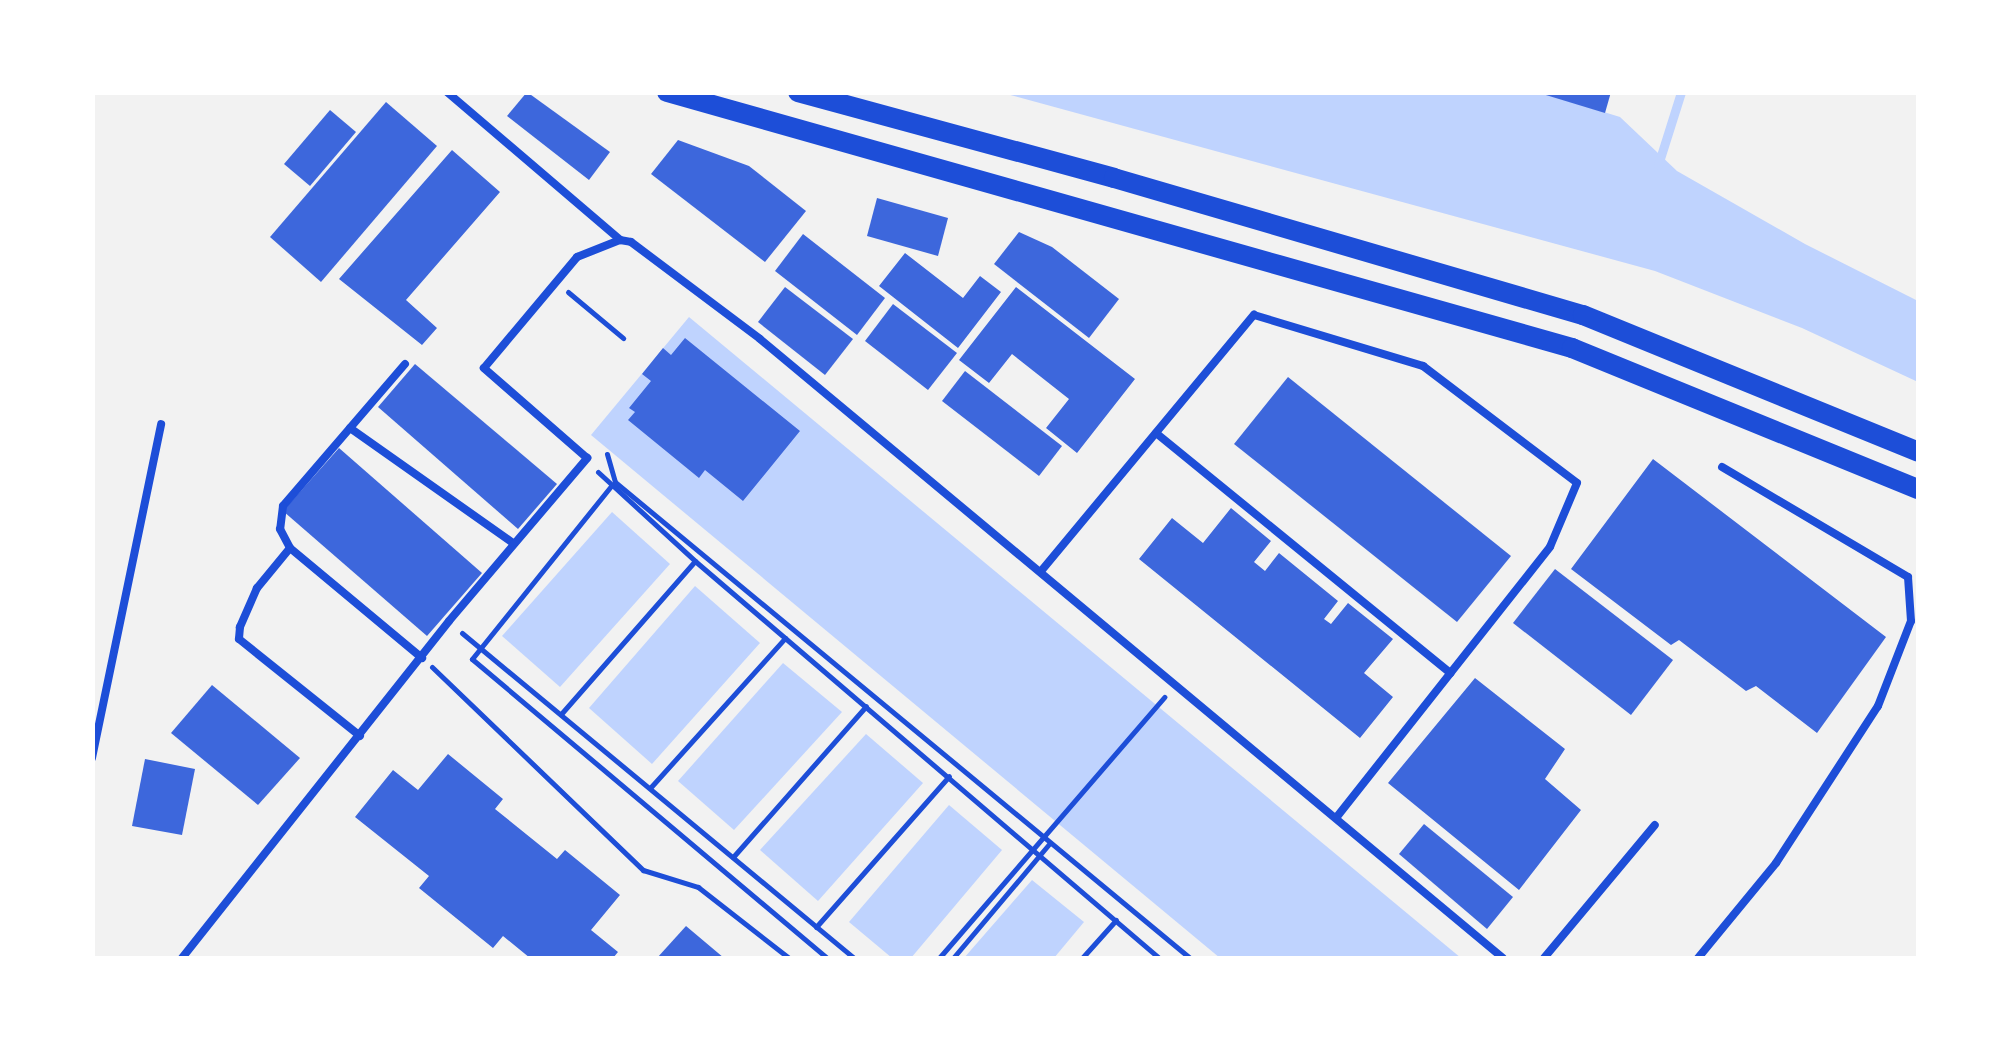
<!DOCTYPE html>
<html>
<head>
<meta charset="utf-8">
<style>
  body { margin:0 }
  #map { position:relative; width:2011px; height:1051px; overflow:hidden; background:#f2f2f2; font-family:Arial,sans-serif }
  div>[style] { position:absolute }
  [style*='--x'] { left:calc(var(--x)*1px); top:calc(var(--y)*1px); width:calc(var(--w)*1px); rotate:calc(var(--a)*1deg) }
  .water>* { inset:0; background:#bfd3fe }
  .stream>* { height:9px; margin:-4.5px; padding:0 4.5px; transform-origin:4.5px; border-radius:4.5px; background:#bfd3fe }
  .building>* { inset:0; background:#3d67dc }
  .path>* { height:5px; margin:-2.5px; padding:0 2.5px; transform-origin:2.5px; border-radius:2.5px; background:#1d4ed8 }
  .service>* { height:8px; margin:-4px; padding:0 4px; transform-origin:4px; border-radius:4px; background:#1d4ed8 }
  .secondary>* { height:20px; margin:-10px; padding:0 10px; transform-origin:10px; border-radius:10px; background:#1d4ed8 }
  span { translate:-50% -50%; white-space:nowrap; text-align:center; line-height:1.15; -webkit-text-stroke:10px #fff; paint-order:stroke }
  .frame { position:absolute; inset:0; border:95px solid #fff; pointer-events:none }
</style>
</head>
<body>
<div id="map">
  <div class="water">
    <div style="clip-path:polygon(1003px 93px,1542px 93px,1620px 117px,1677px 171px,1805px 244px,1918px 301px,1918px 382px,1802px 328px,1655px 271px)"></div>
    <div style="clip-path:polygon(689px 317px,1461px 958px,1220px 958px,591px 435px)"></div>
    <div style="clip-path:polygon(612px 512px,670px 564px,560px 687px,502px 636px)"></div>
    <div style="clip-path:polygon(695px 586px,760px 643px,652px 764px,589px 708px)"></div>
    <div style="clip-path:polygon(783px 663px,842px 712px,734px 830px,678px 781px)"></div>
    <div style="clip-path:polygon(866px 734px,923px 783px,818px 901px,760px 850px)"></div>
    <div style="clip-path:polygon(949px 805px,1002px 850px,911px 958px,892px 958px,849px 922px)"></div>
    <div style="clip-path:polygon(1032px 880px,1084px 922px,1054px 958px,964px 958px)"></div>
  </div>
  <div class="stream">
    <div style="--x:1658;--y:165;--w:77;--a:-72.5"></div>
  </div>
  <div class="building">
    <div style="clip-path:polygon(527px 92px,610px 152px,589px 180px,507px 116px)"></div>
    <div style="clip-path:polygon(1536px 92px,1611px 92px,1605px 113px)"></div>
    <div style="clip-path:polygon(386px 102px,437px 146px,321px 282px,270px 237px)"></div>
    <div style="clip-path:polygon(330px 110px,356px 132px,310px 186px,284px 164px)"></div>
    <div style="clip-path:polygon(678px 140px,749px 166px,806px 211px,765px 262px,651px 174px)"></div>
    <div style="clip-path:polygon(452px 150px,500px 192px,406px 300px,437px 328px,422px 345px,339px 279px)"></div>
    <div style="clip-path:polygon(877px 198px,948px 218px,938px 256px,867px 236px)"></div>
    <div style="clip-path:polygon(1019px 232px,1052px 247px,1119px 299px,1089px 338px,994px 264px)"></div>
    <div style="clip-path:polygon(803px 234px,885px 298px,857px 335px,775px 271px)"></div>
    <div style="clip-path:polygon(905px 253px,963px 298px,980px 276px,1001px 292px,958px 348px,879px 286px)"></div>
    <div style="clip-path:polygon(785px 287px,853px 339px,825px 375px,758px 322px)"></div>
    <div style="clip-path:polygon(1016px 287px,1135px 379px,1077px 453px,1046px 428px,1069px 399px,1012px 354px,989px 383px,959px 360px)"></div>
    <div style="clip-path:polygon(893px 304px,957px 353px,928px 390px,865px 341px)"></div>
    <div style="clip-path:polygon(685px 338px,800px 431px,743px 501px,705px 470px,699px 478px,628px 420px,635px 412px,629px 408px,651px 381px,642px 374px,663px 348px,671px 355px)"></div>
    <div style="clip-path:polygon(415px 364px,557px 484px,518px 529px,378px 407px)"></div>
    <div style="clip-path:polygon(965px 371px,1062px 446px,1039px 476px,942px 401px)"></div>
    <div style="clip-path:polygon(1288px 377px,1511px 556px,1457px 622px,1234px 444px)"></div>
    <div style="clip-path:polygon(339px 448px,482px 573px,427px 636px,283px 511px)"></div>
    <div style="clip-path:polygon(1653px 459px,1886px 637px,1817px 733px,1756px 686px,1746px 691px,1679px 640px,1671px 645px,1571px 569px)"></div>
    <div style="clip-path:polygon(1231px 508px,1271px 541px,1254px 562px,1265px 571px,1279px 553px,1338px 601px,1324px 619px,1331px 624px,1348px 603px,1393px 639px,1364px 673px,1393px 697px,1360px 738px,1139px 559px,1172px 518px,1203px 543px)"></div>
    <div style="clip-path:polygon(1555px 569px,1673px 660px,1631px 715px,1513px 623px)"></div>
    <div style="clip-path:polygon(1475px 678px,1565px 749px,1545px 779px,1581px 810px,1519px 890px,1388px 783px)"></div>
    <div style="clip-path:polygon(212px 685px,300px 758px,258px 805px,171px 733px)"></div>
    <div style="clip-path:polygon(448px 754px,503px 799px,495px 809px,557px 859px,565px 850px,620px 895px,591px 930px,618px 952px,613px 958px,530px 958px,503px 936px,493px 948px,419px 888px,429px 876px,355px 817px,393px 770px,418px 790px)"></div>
    <div style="clip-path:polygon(145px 759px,195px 769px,182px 835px,132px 826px)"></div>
    <div style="clip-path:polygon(1424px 824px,1513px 897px,1487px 929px,1399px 854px)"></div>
    <div style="clip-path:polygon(686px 926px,724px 958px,657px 958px)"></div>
  </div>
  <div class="path">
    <div style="--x:568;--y:292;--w:72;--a:39.9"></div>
    <div style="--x:607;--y:454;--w:29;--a:74"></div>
    <div style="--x:615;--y:482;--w:746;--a:39.62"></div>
    <div style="--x:598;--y:472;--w:132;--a:42.5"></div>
    <div style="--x:695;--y:561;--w:611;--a:40.55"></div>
    <div style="--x:611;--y:486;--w:222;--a:128.8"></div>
    <div style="--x:472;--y:659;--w:464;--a:40.1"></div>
    <div style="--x:462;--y:633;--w:509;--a:39.66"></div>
    <div style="--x:432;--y:667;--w:293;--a:43.9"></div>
    <div style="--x:643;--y:870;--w:58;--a:17.2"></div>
    <div style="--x:698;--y:887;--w:115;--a:38"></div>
    <div style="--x:561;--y:714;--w:203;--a:-48.8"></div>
    <div style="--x:650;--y:788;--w:202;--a:-48"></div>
    <div style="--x:733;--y:857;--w:201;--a:-48.6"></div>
    <div style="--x:816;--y:927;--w:201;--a:-48.6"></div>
    <div style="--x:939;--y:958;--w:345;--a:-49.2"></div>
    <div style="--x:953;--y:958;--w:150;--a:-49.9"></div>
    <div style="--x:1082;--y:958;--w:51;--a:-48.2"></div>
  </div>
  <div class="service">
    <div style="--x:447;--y:92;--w:228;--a:40.5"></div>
    <div style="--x:405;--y:364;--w:187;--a:130.7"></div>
    <div style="--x:283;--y:506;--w:23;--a:97"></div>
    <div style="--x:280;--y:529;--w:21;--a:62"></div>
    <div style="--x:290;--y:548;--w:172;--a:39.8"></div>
    <div style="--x:350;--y:428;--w:199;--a:35.2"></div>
    <div style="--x:1156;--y:433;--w:380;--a:39.2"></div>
    <div style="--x:290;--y:548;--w:52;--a:129.5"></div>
    <div style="--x:257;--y:588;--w:43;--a:113.6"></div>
    <div style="--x:240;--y:627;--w:12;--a:95"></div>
    <div style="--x:239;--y:639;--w:155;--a:38.7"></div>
    <div style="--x:1042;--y:570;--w:332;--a:-50.3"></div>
    <div style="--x:1254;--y:315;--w:177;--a:16.8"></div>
    <div style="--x:1423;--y:366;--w:193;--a:37.2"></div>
    <div style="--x:1577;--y:483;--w:69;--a:112.9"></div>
    <div style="--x:1550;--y:547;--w:345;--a:128.3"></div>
    <div style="--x:92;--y:758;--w:341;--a:-78.3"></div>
    <div style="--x:182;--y:958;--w:430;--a:-51.6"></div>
    <div style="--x:449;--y:621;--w:214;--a:-49.7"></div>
    <div style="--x:587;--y:458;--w:137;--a:-138.9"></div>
    <div style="--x:484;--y:368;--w:145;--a:-50"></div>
    <div style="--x:577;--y:257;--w:46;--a:-21.6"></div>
    <div style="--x:620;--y:240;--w:11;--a:10"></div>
    <div style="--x:631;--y:242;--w:161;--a:36.9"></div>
    <div style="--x:760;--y:339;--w:967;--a:39.8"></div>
    <div style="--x:1544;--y:958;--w:173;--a:-50.2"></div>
    <div style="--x:1698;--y:958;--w:123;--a:-50.6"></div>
    <div style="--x:1776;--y:863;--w:187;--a:-57"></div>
    <div style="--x:1878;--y:706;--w:91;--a:-68.8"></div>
    <div style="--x:1911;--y:621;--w:44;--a:-93.9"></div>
    <div style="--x:1908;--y:577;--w:216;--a:-149.4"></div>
  </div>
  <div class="secondary">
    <div style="--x:667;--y:92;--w:941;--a:15.79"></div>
    <div style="--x:1572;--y:348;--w:374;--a:22.2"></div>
    <div style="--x:798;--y:92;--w:327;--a:15.2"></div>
    <div style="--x:1114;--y:178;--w:489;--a:16.3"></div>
    <div style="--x:1583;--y:315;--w:362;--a:22.2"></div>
  </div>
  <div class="frame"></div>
</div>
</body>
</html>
